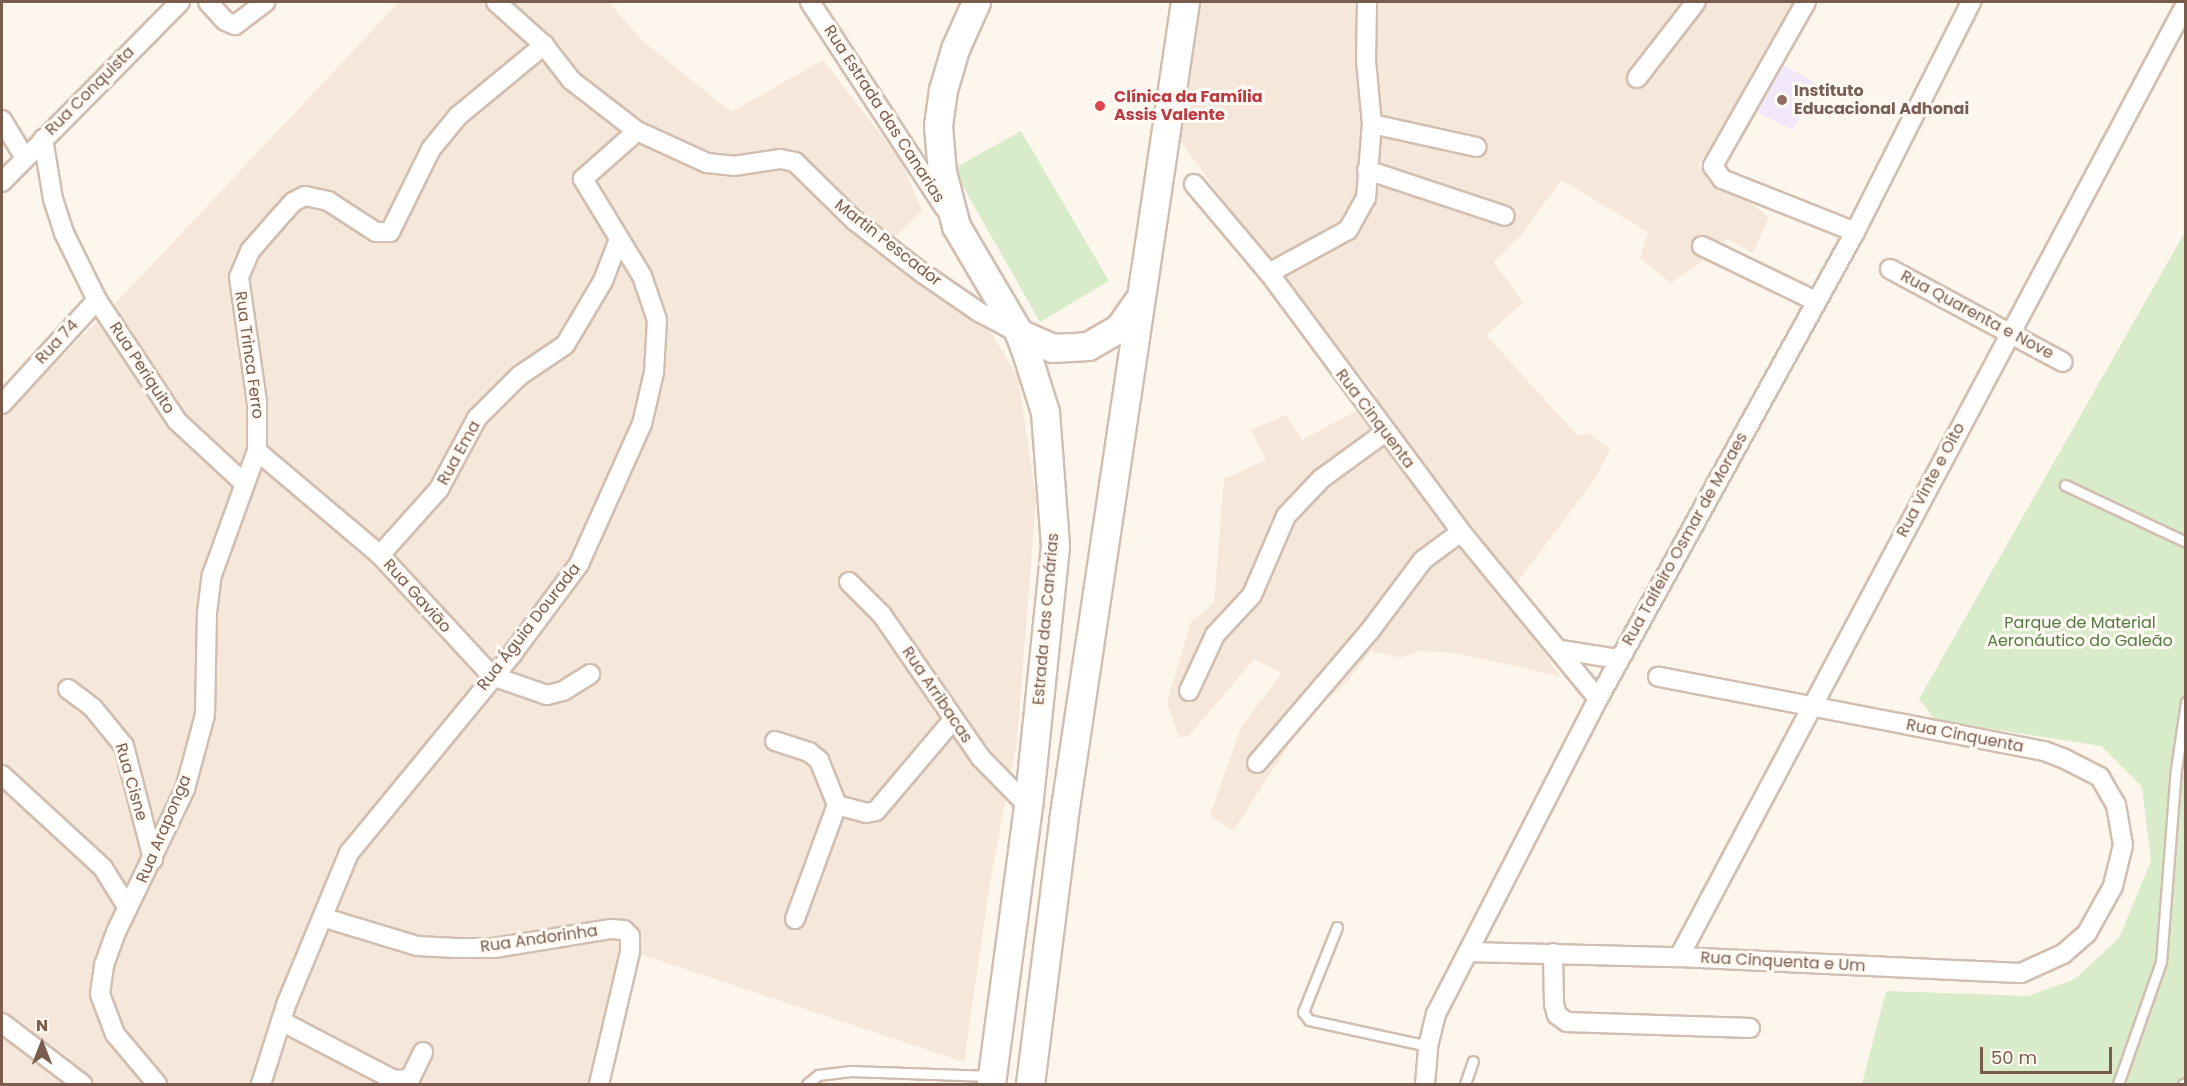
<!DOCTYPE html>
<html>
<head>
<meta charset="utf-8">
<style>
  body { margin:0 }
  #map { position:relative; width:2187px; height:1086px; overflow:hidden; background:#fdf6ec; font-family:Poppins,sans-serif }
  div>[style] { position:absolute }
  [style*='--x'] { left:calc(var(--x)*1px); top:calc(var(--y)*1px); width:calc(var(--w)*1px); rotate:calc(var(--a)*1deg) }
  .residential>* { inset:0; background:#f5e8da }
  .education>* { inset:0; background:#f3e8fa }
  .green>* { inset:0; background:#d8ecc9 }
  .roads { filter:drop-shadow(2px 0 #d1beb0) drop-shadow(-2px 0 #d1beb0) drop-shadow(0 2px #d1beb0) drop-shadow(0 -2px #d1beb0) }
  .lane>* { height:9px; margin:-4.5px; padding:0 4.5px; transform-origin:4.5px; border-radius:4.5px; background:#fff }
  .street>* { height:18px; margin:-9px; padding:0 9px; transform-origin:9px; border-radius:9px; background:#fff }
  .secondary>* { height:27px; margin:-13.5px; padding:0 13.5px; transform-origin:13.5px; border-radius:13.5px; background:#fff }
  .dots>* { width:16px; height:16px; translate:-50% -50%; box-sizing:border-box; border:3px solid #fffaf3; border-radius:50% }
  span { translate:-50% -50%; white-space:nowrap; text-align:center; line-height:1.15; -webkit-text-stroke:6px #fffaf3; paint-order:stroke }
  .street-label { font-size:16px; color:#7a5c4d }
  .education-label { font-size:16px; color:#785e54; font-weight:700 }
  .left { translate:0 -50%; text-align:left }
  .health-label { font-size:16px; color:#be3a42; font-weight:700 }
  .park-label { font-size:16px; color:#537a41 }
  .frame { position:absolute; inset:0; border:3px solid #7a5c4d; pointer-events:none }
  .north { position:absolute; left:12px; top:1014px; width:60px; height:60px; -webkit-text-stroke:4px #fffaf3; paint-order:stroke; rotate:0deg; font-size:16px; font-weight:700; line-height:24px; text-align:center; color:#7a5c4d }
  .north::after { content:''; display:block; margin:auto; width:21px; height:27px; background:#7a5c4d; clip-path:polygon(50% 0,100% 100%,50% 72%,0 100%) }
  .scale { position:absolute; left:1980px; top:1047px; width:132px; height:27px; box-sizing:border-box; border:3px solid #7a5c4d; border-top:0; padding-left:8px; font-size:18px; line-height:21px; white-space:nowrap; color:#7a5c4d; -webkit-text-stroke:4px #fffaf3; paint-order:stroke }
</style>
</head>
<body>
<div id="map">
  <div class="residential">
    <div style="clip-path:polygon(399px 2px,608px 2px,644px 42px,731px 112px,823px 60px,901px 161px,922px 211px,881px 250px,990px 332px,1018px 376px,1036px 499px,1017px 742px,990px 882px,964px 1062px,640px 954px,605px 1084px,2px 1084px,2px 417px,132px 286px)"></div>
    <div style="clip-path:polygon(1200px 2px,1799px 2px,1737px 118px,1698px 165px,1769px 217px,1753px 253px,1727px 238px,1717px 251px,1671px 283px,1640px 258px,1648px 232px,1561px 180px,1521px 235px,1494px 262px,1523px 303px,1486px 335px,1577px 435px,1589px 434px,1610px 449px,1594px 480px,1516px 584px,1504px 594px,1560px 676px,1456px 653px,1418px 651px,1401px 658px,1371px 651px,1346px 683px,1310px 713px,1233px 831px,1210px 815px,1241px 727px,1282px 673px,1254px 659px,1188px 737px,1179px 737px,1167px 702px,1191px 622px,1214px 603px,1224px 479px,1266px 460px,1251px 430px,1286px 415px,1302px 440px,1369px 404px,1377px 395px,1288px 290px,1177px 136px)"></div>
  </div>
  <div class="education">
    <div style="clip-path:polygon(1777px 61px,1817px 84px,1793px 130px,1751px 109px)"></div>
  </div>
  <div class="green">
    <div style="clip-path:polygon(1021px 131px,1109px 281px,1040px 322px,953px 169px)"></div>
    <div style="clip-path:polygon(2185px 232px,2185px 1084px,1862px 1084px,1886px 991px,2028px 996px,2075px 979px,2119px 938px,2151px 861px,2142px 787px,2101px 746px,1935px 720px,1919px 699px)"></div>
  </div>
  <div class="roads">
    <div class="lane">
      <div style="--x:2065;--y:485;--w:134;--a:25.2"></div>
      <div style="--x:1337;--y:927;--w:92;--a:111.8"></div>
      <div style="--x:1303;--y:1012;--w:10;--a:53"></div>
      <div style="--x:1309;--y:1020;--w:122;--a:12.3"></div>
      <div style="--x:807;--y:1084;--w:14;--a:-39"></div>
      <div style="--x:818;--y:1075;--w:33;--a:-7"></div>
      <div style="--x:851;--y:1071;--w:139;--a:2.1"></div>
      <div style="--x:1465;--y:1084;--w:24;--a:-71"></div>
      <div style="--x:2118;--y:1084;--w:129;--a:-70.6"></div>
      <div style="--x:2161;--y:962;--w:194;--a:-85.6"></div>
      <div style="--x:2176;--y:769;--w:68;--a:-81.5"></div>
      <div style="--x:2183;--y:1084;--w:3;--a:-18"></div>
    </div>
    <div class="street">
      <div style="--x:208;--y:2;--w:25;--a:48"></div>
      <div style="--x:225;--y:21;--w:11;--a:22"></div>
      <div style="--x:235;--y:25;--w:38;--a:-37"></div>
      <div style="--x:496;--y:2;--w:64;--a:41.9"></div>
      <div style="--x:544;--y:45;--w:44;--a:52.4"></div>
      <div style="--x:571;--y:80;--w:83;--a:37.7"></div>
      <div style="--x:637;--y:131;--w:77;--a:24.6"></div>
      <div style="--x:707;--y:163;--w:27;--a:6"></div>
      <div style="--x:734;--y:166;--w:47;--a:-8.7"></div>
      <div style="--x:780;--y:159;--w:15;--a:11"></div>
      <div style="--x:795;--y:162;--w:84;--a:44.5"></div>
      <div style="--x:855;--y:221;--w:83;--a:37.7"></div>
      <div style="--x:921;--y:272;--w:70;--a:34.6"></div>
      <div style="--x:979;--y:312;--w:43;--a:27.8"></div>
      <div style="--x:810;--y:2;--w:246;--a:56.8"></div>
      <div style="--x:1806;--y:2;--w:189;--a:119.6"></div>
      <div style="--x:1713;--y:166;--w:16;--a:55"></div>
      <div style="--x:1722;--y:179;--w:143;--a:21.7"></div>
      <div style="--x:1637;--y:78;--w:96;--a:-52.2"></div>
      <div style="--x:2;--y:120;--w:44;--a:58.8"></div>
      <div style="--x:1372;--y:124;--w:107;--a:12.4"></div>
      <div style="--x:43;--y:139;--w:61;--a:80.5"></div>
      <div style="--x:53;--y:199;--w:36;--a:72"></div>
      <div style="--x:64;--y:233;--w:75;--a:63.8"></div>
      <div style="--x:97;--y:300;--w:145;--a:56.5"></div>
      <div style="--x:177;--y:421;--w:91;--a:42.8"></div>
      <div style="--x:1367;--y:170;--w:145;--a:18.4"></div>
      <div style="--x:2;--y:182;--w:253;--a:-45.3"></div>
      <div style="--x:1194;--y:184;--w:116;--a:49.9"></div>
      <div style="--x:1269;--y:273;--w:322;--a:53.4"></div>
      <div style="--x:1461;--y:532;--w:216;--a:50.6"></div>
      <div style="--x:1702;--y:246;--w:127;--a:25.8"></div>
      <div style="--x:1890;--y:269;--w:196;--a:28.3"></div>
      <div style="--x:1269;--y:273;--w:90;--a:-28.6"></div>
      <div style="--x:1348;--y:230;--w:37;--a:-61"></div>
      <div style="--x:1366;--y:198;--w:74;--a:-85.4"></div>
      <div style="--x:1372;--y:124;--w:64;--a:-95.4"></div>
      <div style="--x:1366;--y:60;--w:58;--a:-89"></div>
      <div style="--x:2;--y:404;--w:141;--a:-47.6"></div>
      <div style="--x:257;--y:451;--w:161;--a:40.2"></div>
      <div style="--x:380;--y:555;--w:165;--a:47.2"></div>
      <div style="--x:492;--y:676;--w:58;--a:19.1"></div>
      <div style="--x:547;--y:695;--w:16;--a:-14"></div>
      <div style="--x:563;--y:691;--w:32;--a:-32"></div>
      <div style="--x:380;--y:555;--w:89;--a:-48.2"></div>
      <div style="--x:439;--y:489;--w:81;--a:-61.8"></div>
      <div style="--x:477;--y:418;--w:59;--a:-45"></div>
      <div style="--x:519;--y:376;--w:55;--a:-34"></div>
      <div style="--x:565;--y:345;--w:74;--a:-59.3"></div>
      <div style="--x:603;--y:281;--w:45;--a:-69.1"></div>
      <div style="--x:849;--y:582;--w:47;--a:45"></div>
      <div style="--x:882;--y:615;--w:174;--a:55.3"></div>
      <div style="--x:981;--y:758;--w:67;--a:45.6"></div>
      <div style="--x:1561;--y:650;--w:59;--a:8.8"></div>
      <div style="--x:68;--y:689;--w:31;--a:37"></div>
      <div style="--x:93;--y:708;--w:49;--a:50.8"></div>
      <div style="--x:124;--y:746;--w:117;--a:75.6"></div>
      <div style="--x:1189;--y:691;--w:62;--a:-65.1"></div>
      <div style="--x:1215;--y:635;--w:54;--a:-47.2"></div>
      <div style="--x:1252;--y:595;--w:86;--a:-66.7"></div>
      <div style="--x:1286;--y:516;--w:51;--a:-46.6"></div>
      <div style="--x:1321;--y:479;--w:78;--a:-36.1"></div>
      <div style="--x:775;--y:741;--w:36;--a:18"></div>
      <div style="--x:809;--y:752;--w:13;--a:39"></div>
      <div style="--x:819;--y:760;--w:48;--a:68.2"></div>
      <div style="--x:1257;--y:763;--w:172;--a:-49.5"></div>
      <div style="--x:1369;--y:632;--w:90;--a:-53.1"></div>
      <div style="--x:1423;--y:560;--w:47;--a:-36.4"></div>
      <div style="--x:2;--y:775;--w:137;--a:42.6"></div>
      <div style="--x:103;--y:868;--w:47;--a:58"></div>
      <div style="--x:325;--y:918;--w:96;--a:16.9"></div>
      <div style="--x:417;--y:946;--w:39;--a:3"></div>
      <div style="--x:456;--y:948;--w:38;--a:0"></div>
      <div style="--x:494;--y:948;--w:119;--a:-9.2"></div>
      <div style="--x:611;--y:929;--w:13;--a:4"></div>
      <div style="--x:624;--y:930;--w:8;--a:45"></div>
      <div style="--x:630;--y:936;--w:16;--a:90"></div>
      <div style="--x:630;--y:952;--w:136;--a:103.2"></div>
      <div style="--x:795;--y:919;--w:121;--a:-69.8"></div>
      <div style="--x:837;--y:805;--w:30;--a:15"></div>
      <div style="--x:866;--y:813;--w:10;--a:-11"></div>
      <div style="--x:876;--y:811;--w:119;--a:-49.8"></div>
      <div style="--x:1468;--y:952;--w:211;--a:1.4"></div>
      <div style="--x:1679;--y:957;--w:342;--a:2.7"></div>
      <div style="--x:2021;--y:973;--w:46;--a:-24.3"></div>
      <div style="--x:2063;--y:954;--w:32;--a:-41"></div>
      <div style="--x:2087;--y:933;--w:54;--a:-61"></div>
      <div style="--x:2113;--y:886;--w:42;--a:-76.3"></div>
      <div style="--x:2123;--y:845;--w:41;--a:-99.9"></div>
      <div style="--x:2116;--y:805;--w:32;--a:-120"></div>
      <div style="--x:2100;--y:777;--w:39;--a:-153"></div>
      <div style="--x:2065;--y:759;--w:22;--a:-159"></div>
      <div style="--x:2044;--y:751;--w:393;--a:-169.1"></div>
      <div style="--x:1553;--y:953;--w:51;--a:88.9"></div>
      <div style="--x:1554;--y:1004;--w:11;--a:75"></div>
      <div style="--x:1557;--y:1015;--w:12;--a:35"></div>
      <div style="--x:1567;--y:1022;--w:183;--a:1.9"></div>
      <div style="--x:1679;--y:957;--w:1079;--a:-61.99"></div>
      <div style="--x:281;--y:1021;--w:127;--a:27.6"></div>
      <div style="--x:394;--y:1080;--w:16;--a:-4"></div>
      <div style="--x:410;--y:1079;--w:30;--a:-64"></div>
      <div style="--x:2;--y:1023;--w:101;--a:37.3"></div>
      <div style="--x:157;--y:1084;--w:65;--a:-130"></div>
      <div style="--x:115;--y:1034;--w:43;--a:-110.6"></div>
      <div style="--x:100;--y:994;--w:29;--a:-82"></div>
      <div style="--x:104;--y:965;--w:35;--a:-70"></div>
      <div style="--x:116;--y:932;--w:159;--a:-64.2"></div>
      <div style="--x:185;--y:789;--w:77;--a:-74.9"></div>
      <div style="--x:205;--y:715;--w:102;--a:-88.9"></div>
      <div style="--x:207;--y:613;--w:38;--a:-83"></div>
      <div style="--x:212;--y:575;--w:132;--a:-70.1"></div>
      <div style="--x:257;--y:451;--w:49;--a:-90"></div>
      <div style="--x:257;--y:402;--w:126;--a:-98.2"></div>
      <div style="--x:239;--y:277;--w:28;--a:-67"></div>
      <div style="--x:250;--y:251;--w:40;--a:-49"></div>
      <div style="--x:276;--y:221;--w:25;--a:-48"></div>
      <div style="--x:293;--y:202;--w:13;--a:-27"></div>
      <div style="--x:305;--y:196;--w:24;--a:12"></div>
      <div style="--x:328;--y:201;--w:57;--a:32.9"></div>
      <div style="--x:376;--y:232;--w:14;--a:0"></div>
      <div style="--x:390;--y:232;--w:93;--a:-63.7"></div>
      <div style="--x:431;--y:149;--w:43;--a:-50.7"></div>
      <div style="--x:458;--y:116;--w:112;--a:-39.5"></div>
      <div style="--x:261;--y:1084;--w:83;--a:-72.4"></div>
      <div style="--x:286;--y:1005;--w:165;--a:-67.5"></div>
      <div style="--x:349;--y:853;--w:259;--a:-50.6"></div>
      <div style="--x:513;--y:653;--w:111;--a:-53.4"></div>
      <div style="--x:579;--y:564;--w:154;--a:-65.8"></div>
      <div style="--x:642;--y:424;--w:53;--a:-77"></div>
      <div style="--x:654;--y:372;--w:52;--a:-86.7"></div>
      <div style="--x:657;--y:320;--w:46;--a:-108.8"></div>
      <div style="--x:642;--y:276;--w:114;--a:-121.3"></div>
      <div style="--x:583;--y:179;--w:72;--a:-41.6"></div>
      <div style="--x:1425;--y:1084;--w:38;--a:-85"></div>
      <div style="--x:1428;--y:1046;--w:33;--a:-76"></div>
      <div style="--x:1436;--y:1014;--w:354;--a:-62.8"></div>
      <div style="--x:1598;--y:699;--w:533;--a:-61.18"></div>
      <div style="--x:1855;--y:232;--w:258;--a:-63.2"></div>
    </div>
    <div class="secondary">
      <div style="--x:976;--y:2;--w:51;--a:114.1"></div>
      <div style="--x:955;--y:49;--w:43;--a:106.3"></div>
      <div style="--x:943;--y:90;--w:36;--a:98"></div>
      <div style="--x:938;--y:126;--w:46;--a:85"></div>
      <div style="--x:942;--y:172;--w:56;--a:75.5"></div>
      <div style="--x:956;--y:226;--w:124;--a:59.5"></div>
      <div style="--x:1019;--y:333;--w:27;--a:70"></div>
      <div style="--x:1028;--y:358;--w:57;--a:72.5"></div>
      <div style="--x:1045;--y:412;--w:134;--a:85.7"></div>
      <div style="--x:1055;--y:546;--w:261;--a:95.9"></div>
      <div style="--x:1028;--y:806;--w:280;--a:97.6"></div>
      <div style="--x:1019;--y:333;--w:36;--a:24"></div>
      <div style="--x:1052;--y:348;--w:36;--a:-3"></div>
      <div style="--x:1088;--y:346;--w:36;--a:-30"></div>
      <div style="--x:1119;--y:328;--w:32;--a:-55"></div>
      <div style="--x:1030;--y:1084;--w:265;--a:-82.8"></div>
      <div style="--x:1063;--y:821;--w:828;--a:-81.53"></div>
    </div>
  </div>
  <div class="dots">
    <div style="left:1782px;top:100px;background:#8d6e63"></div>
    <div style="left:1100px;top:106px;background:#e0444e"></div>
  </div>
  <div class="street-label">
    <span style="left:90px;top:91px;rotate:-45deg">Rua Conquista</span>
    <span style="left:884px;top:114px;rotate:57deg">Rua Estrada das Canarias</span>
    <span style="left:888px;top:243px;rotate:38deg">Martin Pescador</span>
    <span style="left:1977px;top:315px;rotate:28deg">Rua Quarenta e Nove</span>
    <span style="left:57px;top:342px;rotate:-47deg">Rua 74</span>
    <span style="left:249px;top:355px;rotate:82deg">Rua Trinca Ferro</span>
    <span style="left:142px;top:368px;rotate:57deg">Rua Periquito</span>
    <span style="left:1375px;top:419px;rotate:53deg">Rua Cinquenta</span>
    <span style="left:459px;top:453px;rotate:-61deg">Rua Ema</span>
    <span style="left:1931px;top:480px;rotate:-62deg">Rua Vinte e Oito</span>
    <span style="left:1685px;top:539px;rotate:-61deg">Rua Taifeiro Osmar de Moraes</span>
    <span style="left:417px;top:596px;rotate:48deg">Rua Gavião</span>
    <span style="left:1046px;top:619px;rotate:-85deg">Estrada das Canárias</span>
    <span style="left:529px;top:627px;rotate:-52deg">Rua Águia Dourada</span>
    <span style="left:937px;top:695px;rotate:56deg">Rua Arribacas</span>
    <span style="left:1965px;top:736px;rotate:11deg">Rua Cinquenta</span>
    <span style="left:131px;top:782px;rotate:74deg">Rua Cisne</span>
    <span style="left:164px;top:829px;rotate:-67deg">Rua Araponga</span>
    <span style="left:539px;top:939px;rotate:-8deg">Rua Andorinha</span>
    <span style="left:1783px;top:962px;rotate:3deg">Rua Cinquenta e Um</span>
  </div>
  <div class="education-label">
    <span class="left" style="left:1794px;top:100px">Instituto<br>Educacional Adhonai</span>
  </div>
  <div class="health-label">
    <span class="left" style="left:1114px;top:106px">Clínica da Família<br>Assis Valente</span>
  </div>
  <div class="park-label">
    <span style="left:2080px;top:632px">Parque de Material<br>Aeronáutico do Galeão</span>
  </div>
  <div class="frame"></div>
  <div class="north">N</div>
  <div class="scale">50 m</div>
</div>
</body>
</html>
